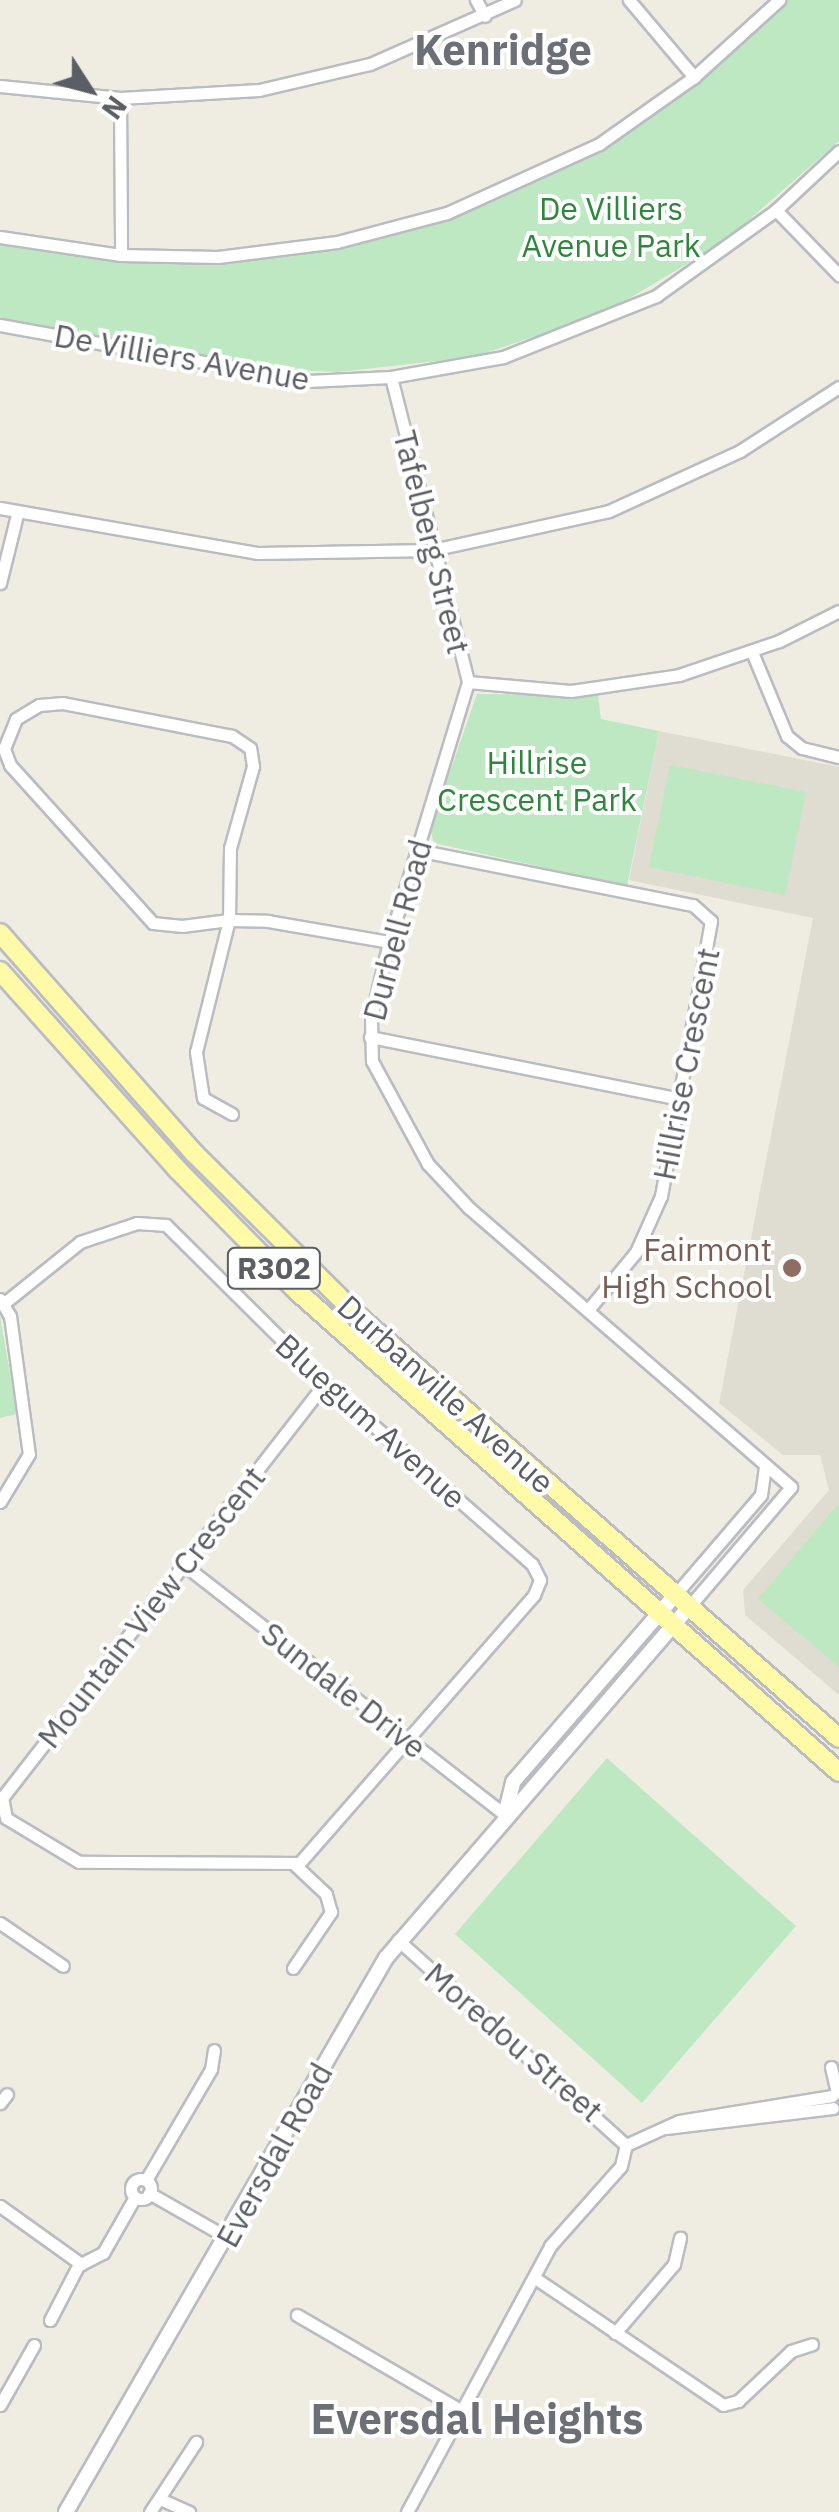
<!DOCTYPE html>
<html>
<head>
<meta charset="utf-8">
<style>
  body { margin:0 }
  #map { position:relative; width:839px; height:2512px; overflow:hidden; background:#efede2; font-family:"IBM Plex Sans",sans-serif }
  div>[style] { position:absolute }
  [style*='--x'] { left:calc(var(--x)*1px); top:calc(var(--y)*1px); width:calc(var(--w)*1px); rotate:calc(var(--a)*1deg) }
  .education>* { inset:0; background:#dfdcd1 }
  .green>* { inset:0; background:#bde8c2 }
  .roads { filter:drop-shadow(2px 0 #babcc2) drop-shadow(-2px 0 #babcc2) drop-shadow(0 2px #babcc2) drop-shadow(0 -2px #babcc2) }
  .minor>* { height:11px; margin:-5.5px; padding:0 5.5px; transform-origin:5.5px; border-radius:5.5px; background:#fff }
  .minor>.ring { margin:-5.5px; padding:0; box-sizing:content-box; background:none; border:11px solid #fff; border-radius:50% }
  .tertiary>* { height:14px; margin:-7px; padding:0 7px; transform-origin:7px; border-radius:7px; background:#fff }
  .primary>* { height:18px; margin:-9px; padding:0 9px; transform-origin:9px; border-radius:9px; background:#fffaa7 }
  .dots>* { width:28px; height:28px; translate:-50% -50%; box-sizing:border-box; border:5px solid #fff; border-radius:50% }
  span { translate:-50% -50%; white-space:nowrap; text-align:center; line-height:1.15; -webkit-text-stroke:8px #fff; paint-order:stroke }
  .shield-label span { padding:2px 8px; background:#fff; border:2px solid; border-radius:8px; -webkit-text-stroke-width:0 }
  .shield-label { font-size:30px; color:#5b5e64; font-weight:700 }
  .park-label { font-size:32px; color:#2f873d }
  .street-label { font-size:32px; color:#5b5e64 }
  .education-label { font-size:32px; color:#785e54 }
  .right { translate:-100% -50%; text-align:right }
  .district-label { font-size:42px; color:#6c7076; font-weight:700 }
  .north { position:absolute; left:40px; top:40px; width:100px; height:100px; -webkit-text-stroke:8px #fff; paint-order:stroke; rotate:126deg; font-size:28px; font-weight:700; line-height:40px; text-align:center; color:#5b5e64 }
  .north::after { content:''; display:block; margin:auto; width:35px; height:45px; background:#5b5e64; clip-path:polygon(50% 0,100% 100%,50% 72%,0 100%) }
</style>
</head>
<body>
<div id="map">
  <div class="education">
    <div style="clip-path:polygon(659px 731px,839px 767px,839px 1695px,745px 1615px,743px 1590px,829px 1490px,820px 1455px,783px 1455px,719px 1403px,813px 918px,629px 880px)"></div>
  </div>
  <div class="green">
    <div style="clip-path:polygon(788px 0,839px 0,839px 141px,725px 241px,605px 313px,473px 357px,338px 372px,271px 369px,0 318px,0 244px,152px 263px,262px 259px,393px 236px,496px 200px,598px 150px,666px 106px)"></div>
    <div style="clip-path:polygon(477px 694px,598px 695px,601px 719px,659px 731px,627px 886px,434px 843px,430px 829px)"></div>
    <div style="clip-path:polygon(670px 765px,806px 792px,785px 895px,649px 867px)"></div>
    <div style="clip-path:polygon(0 1316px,17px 1414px,0 1418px)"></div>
    <div style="clip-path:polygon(839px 1503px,839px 1667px,758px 1599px)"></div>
    <div style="clip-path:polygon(607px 1758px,796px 1926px,642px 2103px,455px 1934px)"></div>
  </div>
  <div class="roads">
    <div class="minor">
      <div style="--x:476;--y:0;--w:18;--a:61"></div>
      <div style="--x:629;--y:0;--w:101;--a:49.8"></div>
      <div style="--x:0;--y:86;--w:121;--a:5.7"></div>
      <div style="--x:120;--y:98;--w:139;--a:-3.3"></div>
      <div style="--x:259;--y:90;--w:114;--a:-13.2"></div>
      <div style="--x:370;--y:64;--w:158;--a:-23.8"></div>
      <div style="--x:120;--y:98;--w:157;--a:89.6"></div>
      <div style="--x:776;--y:210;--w:91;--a:45.9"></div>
      <div style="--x:0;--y:237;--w:122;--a:8.5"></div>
      <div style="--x:121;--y:255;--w:97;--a:1.2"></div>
      <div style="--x:218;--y:257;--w:120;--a:-7.2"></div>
      <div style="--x:337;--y:242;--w:114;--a:-14.8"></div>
      <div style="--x:447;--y:213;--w:167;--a:-24.4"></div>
      <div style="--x:599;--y:144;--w:116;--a:-35.2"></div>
      <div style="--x:694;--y:77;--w:115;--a:-42.2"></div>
      <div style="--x:0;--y:325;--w:313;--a:10.3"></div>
      <div style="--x:308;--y:381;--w:83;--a:-2.8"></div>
      <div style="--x:391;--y:377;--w:114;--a:-10.1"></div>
      <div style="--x:503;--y:357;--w:165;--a:-21.7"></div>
      <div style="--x:656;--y:296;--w:148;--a:-35.6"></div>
      <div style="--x:776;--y:210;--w:86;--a:-43.1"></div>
      <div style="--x:391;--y:377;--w:315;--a:75.8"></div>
      <div style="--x:0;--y:508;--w:262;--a:9.9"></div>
      <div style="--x:258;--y:553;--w:174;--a:-1"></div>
      <div style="--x:432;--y:550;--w:181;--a:-12.4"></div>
      <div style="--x:609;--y:511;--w:144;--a:-24.6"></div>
      <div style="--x:740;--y:451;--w:118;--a:-32.9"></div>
      <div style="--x:0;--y:583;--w:74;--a:-76"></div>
      <div style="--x:752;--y:652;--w:91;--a:67.4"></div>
      <div style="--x:787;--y:736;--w:19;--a:39"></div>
      <div style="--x:802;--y:748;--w:38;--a:14"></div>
      <div style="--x:468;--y:682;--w:272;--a:106.9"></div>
      <div style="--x:389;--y:942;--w:78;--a:103.3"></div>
      <div style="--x:371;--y:1018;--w:43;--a:88.7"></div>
      <div style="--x:372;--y:1061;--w:117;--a:61.5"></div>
      <div style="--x:428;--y:1164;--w:60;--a:47"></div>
      <div style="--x:469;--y:1208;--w:426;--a:40.9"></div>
      <div style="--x:791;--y:1487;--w:159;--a:130.4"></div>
      <div style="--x:468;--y:682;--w:103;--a:5"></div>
      <div style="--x:571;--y:691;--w:109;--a:-8.4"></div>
      <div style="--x:679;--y:675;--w:106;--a:-18.8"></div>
      <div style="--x:779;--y:641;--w:67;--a:-26.6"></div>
      <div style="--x:417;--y:850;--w:281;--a:11.3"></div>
      <div style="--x:693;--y:905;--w:24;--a:42"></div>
      <div style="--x:711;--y:921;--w:280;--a:100.3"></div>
      <div style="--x:661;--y:1196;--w:61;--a:114.1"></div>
      <div style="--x:636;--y:1252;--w:75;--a:129.6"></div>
      <div style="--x:370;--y:1037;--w:316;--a:11.3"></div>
      <div style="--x:232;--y:1114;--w:33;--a:-151"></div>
      <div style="--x:203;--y:1098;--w:47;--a:-98.7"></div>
      <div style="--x:196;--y:1052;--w:136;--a:-76"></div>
      <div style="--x:229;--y:920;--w:72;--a:-89.2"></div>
      <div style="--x:230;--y:848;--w:85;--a:-74.3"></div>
      <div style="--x:253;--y:766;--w:18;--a:-99"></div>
      <div style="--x:250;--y:748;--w:22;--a:-146"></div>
      <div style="--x:232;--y:736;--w:172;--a:-169"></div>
      <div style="--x:63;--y:703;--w:24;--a:175"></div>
      <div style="--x:39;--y:705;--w:27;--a:149"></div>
      <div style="--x:16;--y:719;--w:32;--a:112"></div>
      <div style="--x:4;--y:749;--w:17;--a:69"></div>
      <div style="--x:10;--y:765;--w:213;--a:47.9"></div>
      <div style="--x:153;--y:923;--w:29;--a:6"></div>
      <div style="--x:182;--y:926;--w:47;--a:-7.3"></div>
      <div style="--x:229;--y:920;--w:39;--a:1"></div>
      <div style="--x:268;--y:921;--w:123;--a:9.8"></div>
      <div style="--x:0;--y:1299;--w:20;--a:60"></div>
      <div style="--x:10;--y:1316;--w:139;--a:82.2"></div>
      <div style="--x:29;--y:1454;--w:56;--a:121.1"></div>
      <div style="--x:3;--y:1304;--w:99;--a:-38.8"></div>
      <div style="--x:80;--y:1242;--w:60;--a:-18.4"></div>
      <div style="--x:137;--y:1223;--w:29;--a:4"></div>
      <div style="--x:166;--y:1225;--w:224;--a:44.8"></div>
      <div style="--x:325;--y:1383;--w:275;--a:41.2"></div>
      <div style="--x:532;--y:1564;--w:18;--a:63"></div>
      <div style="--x:540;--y:1580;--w:16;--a:112"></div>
      <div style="--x:534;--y:1595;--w:356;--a:131.2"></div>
      <div style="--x:299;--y:1863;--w:220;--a:-179.7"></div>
      <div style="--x:79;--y:1862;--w:85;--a:-148.9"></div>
      <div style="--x:6;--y:1818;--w:20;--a:-101"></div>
      <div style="--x:2;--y:1798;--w:526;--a:-52.11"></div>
      <div style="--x:184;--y:1565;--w:407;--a:37.9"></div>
      <div style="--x:674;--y:1596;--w:133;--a:-49.3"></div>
      <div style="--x:761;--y:1495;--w:30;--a:-82"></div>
      <div style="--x:0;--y:1923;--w:76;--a:34.3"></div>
      <div style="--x:398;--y:1940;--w:307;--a:42"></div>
      <div style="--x:293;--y:1968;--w:68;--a:-55.8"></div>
      <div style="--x:331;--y:1912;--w:19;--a:-106"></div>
      <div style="--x:326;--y:1894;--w:42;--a:-136.9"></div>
      <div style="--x:831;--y:2067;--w:26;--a:77"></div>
      <div style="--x:0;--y:2103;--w:11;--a:-52"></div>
      <div style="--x:666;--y:2128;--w:168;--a:-6.8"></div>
      <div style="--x:626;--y:2145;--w:58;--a:-24.4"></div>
      <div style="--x:679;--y:2121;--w:155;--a:-9.3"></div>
      <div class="ring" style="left:131px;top:2179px;width:9px;height:9px"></div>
      <div style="--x:146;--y:2180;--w:129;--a:-59.6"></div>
      <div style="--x:211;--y:2069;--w:19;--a:-81"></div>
      <div style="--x:149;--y:2193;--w:91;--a:29.7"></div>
      <div style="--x:0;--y:2206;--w:100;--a:35.6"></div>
      <div style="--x:81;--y:2264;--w:25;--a:-27"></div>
      <div style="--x:103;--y:2253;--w:64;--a:-60.3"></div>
      <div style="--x:535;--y:2278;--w:227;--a:34"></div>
      <div style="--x:723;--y:2405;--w:16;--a:-15"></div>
      <div style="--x:738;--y:2401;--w:73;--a:-43.3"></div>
      <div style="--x:791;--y:2351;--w:22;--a:-18"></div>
      <div style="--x:297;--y:2315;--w:191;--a:30.2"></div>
      <div style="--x:50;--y:2320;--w:63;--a:-62.6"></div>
      <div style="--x:615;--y:2333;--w:91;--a:-49.5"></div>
      <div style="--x:674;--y:2264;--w:27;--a:-77"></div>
      <div style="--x:0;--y:2405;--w:69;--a:-60.5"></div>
      <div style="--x:160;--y:2499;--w:32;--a:24"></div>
      <div style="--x:150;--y:2512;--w:84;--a:-56.7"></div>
      <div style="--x:407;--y:2512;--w:302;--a:-61.7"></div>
      <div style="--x:550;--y:2246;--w:107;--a:-48.4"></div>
      <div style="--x:621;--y:2166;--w:22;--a:-77"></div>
    </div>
    <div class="tertiary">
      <div style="--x:505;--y:1815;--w:34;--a:-76"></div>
      <div style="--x:513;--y:1782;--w:246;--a:-49.1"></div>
      <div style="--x:66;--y:2512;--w:640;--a:-59.99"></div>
      <div style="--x:386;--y:1958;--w:462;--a:-49.2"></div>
    </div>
    <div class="primary">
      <div style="--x:0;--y:933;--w:293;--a:48.6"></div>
      <div style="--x:194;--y:1153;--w:230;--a:44.8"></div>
      <div style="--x:357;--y:1315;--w:641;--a:41.27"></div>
      <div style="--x:0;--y:971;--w:266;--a:48.2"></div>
      <div style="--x:177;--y:1169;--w:173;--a:45.5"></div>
      <div style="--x:298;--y:1292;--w:723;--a:41.58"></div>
    </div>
  </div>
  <div class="dots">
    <div style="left:792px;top:1268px;background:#8d6e63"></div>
  </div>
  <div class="shield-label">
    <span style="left:274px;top:1268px">R302</span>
  </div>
  <div class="park-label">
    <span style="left:611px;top:227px">De Villiers<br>Avenue Park</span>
    <span style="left:537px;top:781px">Hillrise<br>Crescent Park</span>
  </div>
  <div class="street-label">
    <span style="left:182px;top:357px;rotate:10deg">De Villiers Avenue</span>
    <span style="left:432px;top:542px;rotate:76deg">Tafelberg Street</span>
    <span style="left:397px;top:930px;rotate:-75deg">Durbell Road</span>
    <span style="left:686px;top:1064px;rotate:-79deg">Hillrise Crescent</span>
    <span style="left:446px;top:1394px;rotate:42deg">Durbanville Avenue</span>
    <span style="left:371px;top:1421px;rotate:42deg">Bluegum Avenue</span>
    <span style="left:151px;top:1607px;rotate:-52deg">Mountain View Crescent</span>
    <span style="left:344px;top:1690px;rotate:38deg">Sundale Drive</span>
    <span style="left:514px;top:2042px;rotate:41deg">Moredou Street</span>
    <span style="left:274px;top:2155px;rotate:-61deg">Eversdal Road</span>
  </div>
  <div class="education-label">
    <span class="right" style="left:772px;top:1268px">Fairmont<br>High School</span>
  </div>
  <div class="district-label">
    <span style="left:503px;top:50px">Kenridge</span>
    <span style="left:477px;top:2419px">Eversdal Heights</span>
  </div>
  <div class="north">N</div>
</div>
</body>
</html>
